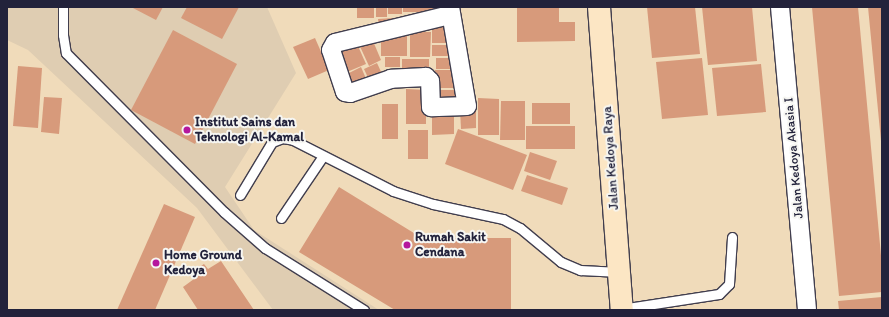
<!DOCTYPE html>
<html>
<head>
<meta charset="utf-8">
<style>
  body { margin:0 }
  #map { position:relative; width:889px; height:317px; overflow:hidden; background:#f0dbba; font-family:Itim,sans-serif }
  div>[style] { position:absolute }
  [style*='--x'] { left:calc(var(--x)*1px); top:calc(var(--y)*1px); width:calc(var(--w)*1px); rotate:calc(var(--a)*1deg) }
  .built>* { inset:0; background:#dfcdb2 }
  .building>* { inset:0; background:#d79a7b }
  .roads { filter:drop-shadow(1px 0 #413e4e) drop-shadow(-1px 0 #413e4e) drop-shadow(0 1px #413e4e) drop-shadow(0 -1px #413e4e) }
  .lane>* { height:9px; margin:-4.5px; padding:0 4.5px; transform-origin:4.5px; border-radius:4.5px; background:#fff }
  .street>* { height:18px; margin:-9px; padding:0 9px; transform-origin:9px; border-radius:9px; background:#fff }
  .secondary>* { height:22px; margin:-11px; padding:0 11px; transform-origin:11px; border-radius:11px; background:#fce6c4 }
  .dots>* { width:11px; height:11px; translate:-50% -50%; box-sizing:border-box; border:2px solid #f6f6f2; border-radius:50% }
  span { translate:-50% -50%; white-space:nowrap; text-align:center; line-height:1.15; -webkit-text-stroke:4px #f6f6f2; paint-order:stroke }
  .poi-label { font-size:13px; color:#22223b; font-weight:700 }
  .left { translate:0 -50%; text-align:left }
  .street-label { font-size:13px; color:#22223b }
  .frame { position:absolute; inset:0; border:8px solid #22223b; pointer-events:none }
</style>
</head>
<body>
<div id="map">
  <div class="built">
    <div style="clip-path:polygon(7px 7px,267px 7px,296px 73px,225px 187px,254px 230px,379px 310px,273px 310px,197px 208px,28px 50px,7px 40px)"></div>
  </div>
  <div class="building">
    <div style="clip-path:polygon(131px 7px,163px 7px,156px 20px)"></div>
    <div style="clip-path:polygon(187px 7px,239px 7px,222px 39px,181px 18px)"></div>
    <div style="clip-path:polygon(374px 7px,374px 18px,357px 18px,357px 8px)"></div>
    <div style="clip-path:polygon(376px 7px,387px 7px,387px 17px,376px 17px)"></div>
    <div style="clip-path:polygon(388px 7px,402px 7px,402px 14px,388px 14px)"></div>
    <div style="clip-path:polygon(403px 7px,423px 7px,423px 12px,403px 12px)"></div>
    <div style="clip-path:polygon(423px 7px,448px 7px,448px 11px,423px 11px)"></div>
    <div style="clip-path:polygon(647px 7px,695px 7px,700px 54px,652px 58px)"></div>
    <div style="clip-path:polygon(702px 7px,752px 7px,757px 61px,708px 65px)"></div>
    <div style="clip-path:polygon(812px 7px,858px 7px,882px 266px,882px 292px,839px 296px)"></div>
    <div style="clip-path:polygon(868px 7px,882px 7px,882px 141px,881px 141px)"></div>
    <div style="clip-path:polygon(517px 8px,559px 8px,559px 22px,575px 22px,575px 41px,517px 42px)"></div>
    <div style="clip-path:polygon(408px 17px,379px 27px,378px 19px)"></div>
    <div style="clip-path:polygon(432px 27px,452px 27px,452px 43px,432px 43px)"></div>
    <div style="clip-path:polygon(173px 30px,237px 64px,195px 144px,131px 110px)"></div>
    <div style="clip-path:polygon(381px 32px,407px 32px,407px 56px,381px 56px)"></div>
    <div style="clip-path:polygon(410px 32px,431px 32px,430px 57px,410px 57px)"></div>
    <div style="clip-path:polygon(370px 34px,381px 60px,369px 66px,357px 40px)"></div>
    <div style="clip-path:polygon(354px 37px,366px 64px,347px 72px,336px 45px)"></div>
    <div style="clip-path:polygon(315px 38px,329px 70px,308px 79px,293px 47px)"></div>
    <div style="clip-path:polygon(432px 45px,453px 45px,453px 56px,432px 56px)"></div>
    <div style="clip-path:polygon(385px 57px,400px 57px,400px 67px,385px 67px)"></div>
    <div style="clip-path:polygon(436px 58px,457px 58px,457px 69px,436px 69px)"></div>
    <div style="clip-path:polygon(702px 58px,708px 115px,662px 119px,656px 62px)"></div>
    <div style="clip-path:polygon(402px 59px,429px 59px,429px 76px,402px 76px)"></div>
    <div style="clip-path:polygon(377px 63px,383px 76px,370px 82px,364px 69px)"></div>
    <div style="clip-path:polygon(761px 64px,766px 112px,717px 116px,712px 68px)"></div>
    <div style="clip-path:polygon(18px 66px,42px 68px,38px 128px,13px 126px)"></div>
    <div style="clip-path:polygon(361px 67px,367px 81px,353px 87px,347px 74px)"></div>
    <div style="clip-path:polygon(435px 70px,459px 70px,459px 88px,435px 88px)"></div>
    <div style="clip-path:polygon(406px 89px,426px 90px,426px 124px,406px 124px)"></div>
    <div style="clip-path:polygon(435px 90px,460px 90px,459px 103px,435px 103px)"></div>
    <div style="clip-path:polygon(44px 97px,62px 98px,59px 134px,41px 132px)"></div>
    <div style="clip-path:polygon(478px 98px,499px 99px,499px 135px,478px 135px)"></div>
    <div style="clip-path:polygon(501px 101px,525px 101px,525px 140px,500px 140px)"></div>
    <div style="clip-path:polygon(532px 103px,570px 103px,570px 124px,532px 124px)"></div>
    <div style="clip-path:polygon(382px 104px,398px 104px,398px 139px,382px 139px)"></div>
    <div style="clip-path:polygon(460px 109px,476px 109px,476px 128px,461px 129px)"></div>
    <div style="clip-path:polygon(432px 111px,454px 111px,454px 134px,432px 135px)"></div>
    <div style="clip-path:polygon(526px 126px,575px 126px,575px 149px,526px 149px)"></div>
    <div style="clip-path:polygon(458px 129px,527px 155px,513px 190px,445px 164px)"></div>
    <div style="clip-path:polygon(408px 130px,428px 130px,428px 159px,408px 159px)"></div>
    <div style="clip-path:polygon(530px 152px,557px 161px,550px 180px,524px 171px)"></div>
    <div style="clip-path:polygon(527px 175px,568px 188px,562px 205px,521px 191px)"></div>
    <div style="clip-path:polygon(339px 187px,422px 238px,511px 238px,511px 310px,395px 310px,299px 252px)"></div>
    <div style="clip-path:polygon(164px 204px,195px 217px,155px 310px,117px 310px)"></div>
    <div style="clip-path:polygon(221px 261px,254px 310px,198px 310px,183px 287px,194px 279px,190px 273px,204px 264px,208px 269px)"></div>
    <div style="clip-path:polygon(882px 297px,882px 310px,839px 310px,838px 301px)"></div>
  </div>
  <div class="roads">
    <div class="lane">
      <div style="--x:63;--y:7;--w:28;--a:90"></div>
      <div style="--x:63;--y:35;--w:18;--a:81"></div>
      <div style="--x:66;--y:53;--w:224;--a:45.2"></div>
      <div style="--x:224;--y:212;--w:55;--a:41.3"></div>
      <div style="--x:265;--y:248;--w:117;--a:32.1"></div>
      <div style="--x:240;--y:195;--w:62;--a:-58.9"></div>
      <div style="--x:272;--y:142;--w:12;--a:-20"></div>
      <div style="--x:283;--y:138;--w:10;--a:11"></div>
      <div style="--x:293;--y:140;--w:112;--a:27"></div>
      <div style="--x:393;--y:191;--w:42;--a:18"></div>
      <div style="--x:433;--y:204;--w:72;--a:12.1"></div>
      <div style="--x:503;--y:219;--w:19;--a:28"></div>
      <div style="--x:520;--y:228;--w:53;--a:39.7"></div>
      <div style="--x:561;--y:262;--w:21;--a:23"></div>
      <div style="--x:580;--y:270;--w:40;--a:2.9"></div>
      <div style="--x:281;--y:218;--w:75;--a:-55.9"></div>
      <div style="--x:621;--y:309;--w:99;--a:-8.7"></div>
      <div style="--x:719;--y:294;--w:14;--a:-45"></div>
      <div style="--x:729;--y:284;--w:47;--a:-86.3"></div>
    </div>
    <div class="street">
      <div style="--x:450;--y:7;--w:100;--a:80.3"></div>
      <div style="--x:467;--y:106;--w:36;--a:178"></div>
      <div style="--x:431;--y:107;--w:26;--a:-92"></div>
      <div style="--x:430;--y:81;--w:6;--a:-135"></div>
      <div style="--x:426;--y:77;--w:35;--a:177"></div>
      <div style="--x:391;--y:79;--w:43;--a:161.1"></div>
      <div style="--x:350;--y:93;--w:5;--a:-169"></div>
      <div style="--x:345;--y:92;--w:44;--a:-108.4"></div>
      <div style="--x:331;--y:50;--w:8;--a:-60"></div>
      <div style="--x:335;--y:43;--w:118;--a:-13.7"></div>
      <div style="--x:780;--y:7;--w:304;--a:84.9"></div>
    </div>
    <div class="secondary">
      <div style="--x:599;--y:7;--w:304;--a:85.7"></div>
    </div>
  </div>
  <div class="dots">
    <div style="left:187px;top:130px;background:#b5179e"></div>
    <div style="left:407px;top:245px;background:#b5179e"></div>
    <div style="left:156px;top:263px;background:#b5179e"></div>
  </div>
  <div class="poi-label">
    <span class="left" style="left:195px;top:130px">Institut Sains dan<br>Teknologi Al-Kamal</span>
    <span class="left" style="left:415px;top:245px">Rumah Sakit<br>Cendana</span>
    <span class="left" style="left:164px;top:263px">Home Ground<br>Kedoya</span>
  </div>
  <div class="street-label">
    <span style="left:611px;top:158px;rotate:-94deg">Jalan Kedoya Raya</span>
    <span style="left:794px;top:158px;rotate:-95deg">Jalan Kedoya Akasia I</span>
  </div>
  <div class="frame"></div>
</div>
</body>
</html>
